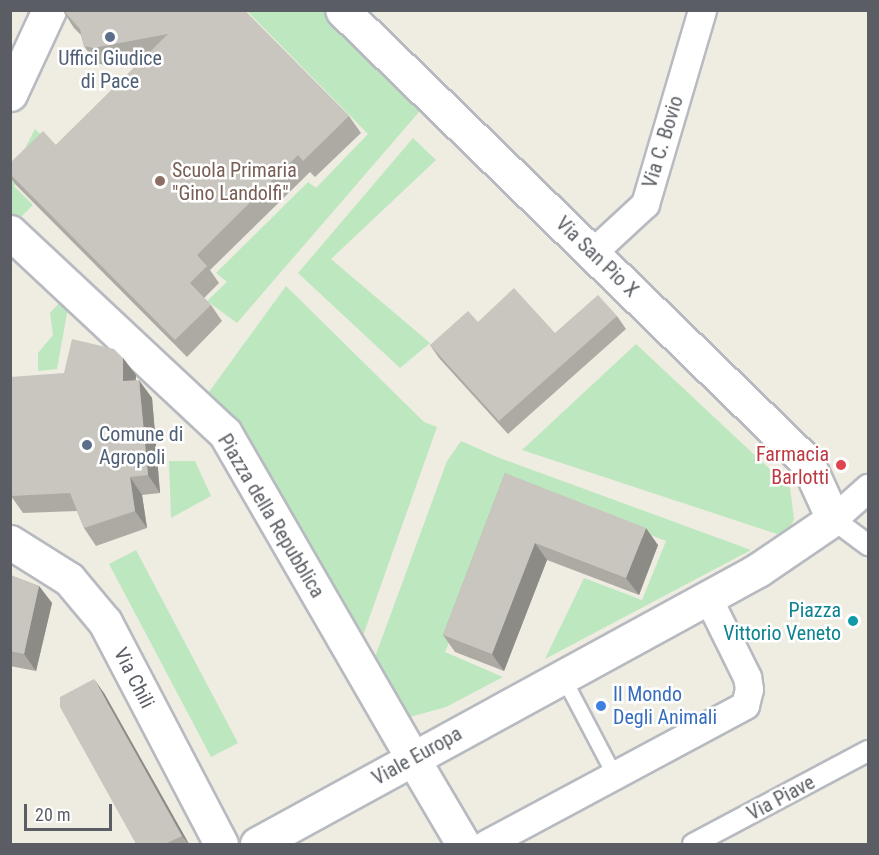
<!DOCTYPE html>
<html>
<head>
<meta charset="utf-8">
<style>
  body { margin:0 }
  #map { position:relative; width:879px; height:855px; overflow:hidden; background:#efece2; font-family:"Roboto Condensed",sans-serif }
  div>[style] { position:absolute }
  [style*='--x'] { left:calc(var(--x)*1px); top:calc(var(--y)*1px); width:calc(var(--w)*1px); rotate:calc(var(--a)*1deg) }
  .green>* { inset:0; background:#bde8bf }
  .roads { filter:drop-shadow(2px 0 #b7bac0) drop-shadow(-2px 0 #b7bac0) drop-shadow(0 2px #b7bac0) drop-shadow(0 -2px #b7bac0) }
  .service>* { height:14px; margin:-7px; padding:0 7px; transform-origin:7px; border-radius:7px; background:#fff }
  .pedestrian>* { height:20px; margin:-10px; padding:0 10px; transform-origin:10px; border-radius:10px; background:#fff }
  .minor>* { height:27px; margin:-13.5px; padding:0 13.5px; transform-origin:13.5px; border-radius:13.5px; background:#fff }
  .tertiary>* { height:33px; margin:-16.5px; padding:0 16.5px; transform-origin:16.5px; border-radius:16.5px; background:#fff }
  .secondary>* { height:33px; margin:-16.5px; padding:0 16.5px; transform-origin:16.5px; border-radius:16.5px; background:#fff }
  .wall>* { inset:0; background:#adaaa4 }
  .shaded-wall>* { inset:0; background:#8d8b86 }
  .building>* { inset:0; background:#c9c6bf }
  .dots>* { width:16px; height:16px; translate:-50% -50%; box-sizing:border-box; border:3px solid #fff; border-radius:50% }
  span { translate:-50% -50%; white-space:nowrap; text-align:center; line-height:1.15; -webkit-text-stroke:5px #fff; paint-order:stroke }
  .service-label { font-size:20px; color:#4e5e75 }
  .left { translate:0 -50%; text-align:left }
  .street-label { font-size:20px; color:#5a5e64 }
  .education-label { font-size:20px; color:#785e54 }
  .health-label { font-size:20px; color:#be3a42 }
  .right { translate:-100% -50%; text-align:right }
  .culture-label { font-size:20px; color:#0d838f }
  .shop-label { font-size:20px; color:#366cbe }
  .frame { position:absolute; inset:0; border:12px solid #5a5e64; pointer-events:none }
  .scale { position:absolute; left:24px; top:804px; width:88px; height:27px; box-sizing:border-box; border:3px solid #5a5e64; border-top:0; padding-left:8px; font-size:18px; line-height:21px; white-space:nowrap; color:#5a5e64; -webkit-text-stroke:4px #fff; paint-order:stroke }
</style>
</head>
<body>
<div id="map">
  <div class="green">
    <div style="clip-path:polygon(247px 11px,329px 11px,425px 105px,237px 323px,207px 301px,227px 282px,216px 273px,308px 182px,316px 188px,368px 134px)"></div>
    <div style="clip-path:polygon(35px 129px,52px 145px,14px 186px,33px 205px,17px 221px,11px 216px,10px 177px)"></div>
    <div style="clip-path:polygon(413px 138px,436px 160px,331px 259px,430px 343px,400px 368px,298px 273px)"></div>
    <div style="clip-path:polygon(286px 286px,424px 422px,437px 427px,359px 647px,235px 420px,206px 396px)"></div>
    <div style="clip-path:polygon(60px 302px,68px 308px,57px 369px,38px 371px,38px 353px,53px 335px,50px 313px)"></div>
    <div style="clip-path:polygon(636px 344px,790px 488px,794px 519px,786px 537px,522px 450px)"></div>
    <div style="clip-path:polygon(461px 441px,497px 457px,751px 550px,545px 659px,584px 578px,642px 600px,666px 541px,516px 484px,445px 652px,503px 677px,446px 707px,410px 717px,372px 665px,447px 461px)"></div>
    <div style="clip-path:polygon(169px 461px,195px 461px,211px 496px,171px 518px)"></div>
    <div style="clip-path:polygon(136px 550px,238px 743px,211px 757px,109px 564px)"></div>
  </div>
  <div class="roads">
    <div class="service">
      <div style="--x:563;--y:677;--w:112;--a:62.3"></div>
    </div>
    <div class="pedestrian">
      <div style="--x:833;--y:519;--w:44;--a:36.6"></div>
      <div style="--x:693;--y:844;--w:198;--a:-28"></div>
    </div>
    <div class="minor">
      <div style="--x:592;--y:253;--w:72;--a:-42.8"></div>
      <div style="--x:645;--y:204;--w:202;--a:-73.6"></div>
      <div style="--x:833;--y:519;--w:47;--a:-41.5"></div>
      <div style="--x:486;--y:844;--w:294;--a:-28.2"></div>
      <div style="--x:745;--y:705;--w:16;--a:-76"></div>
      <div style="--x:749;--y:689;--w:12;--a:-99"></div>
      <div style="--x:747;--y:677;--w:88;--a:-116.3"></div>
    </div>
    <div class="tertiary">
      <div style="--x:10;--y:232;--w:294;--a:43.1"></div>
      <div style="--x:225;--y:433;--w:376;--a:60"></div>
    </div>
    <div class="secondary">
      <div style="--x:10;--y:94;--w:93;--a:-65.1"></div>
      <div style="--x:10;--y:542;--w:70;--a:32.1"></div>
      <div style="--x:69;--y:579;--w:56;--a:50.1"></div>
      <div style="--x:105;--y:622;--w:250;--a:62.4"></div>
      <div style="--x:413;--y:759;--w:99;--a:59.5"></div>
      <div style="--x:257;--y:844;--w:571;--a:-28.67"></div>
      <div style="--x:758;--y:570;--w:91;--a:-34.2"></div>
      <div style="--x:833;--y:519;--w:63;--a:-114.5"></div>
      <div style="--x:807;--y:462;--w:648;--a:-135.81"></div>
    </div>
  </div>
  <div class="wall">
    <div style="clip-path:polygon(244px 10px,349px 116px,361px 133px,315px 177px,310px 172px,210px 270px,219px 283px,204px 298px,211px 305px,222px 321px,187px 357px,16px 185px,10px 177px,10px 163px,56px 145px,144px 58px,105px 65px,96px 63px,84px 46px,81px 35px,74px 28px,63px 11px)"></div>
    <div style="clip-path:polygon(617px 316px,626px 329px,508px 434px,439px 358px,430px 345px,478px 322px,555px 333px)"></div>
    <div style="clip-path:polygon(123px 358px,136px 375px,135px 380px,152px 398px,160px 493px,142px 495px,147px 528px,96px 546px,84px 528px,77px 511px,23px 513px,11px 496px,64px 373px)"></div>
    <div style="clip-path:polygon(505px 473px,658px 545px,639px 595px,547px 560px,504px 671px,455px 652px,443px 635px)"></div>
    <div style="clip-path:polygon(10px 575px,39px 586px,52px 603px,36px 671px,10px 666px)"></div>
    <div style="clip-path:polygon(104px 693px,189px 844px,136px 844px)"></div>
  </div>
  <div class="shaded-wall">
    <div style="clip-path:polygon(123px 358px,136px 375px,135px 398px,123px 381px)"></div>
    <div style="clip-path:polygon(139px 380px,152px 398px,160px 493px,148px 475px)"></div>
    <div style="clip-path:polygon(130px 477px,142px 495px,147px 528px,135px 511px)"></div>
    <div style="clip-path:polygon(646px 528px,658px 545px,639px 595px,626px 578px)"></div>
    <div style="clip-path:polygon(535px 543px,547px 560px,504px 671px,492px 654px)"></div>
    <div style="clip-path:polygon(39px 586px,52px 603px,36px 671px,24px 654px)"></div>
    <div style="clip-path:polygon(94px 679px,104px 693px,189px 844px,182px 836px)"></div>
  </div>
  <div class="building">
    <div style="clip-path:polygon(63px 10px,244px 10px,349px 116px,303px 161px,298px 155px,197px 255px,207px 266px,190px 283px,211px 305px,175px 340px,10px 174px,10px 163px,43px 131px,56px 145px,168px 34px,93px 48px,84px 46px,80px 29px)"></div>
    <div style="clip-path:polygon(514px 288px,555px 333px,598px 295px,617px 316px,499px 421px,430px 345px,468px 311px,478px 322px)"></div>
    <div style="clip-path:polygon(72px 339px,114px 349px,123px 358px,123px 381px,139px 380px,148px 475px,130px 477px,135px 511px,84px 528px,70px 493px,11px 496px,10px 486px,10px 377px,64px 373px)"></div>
    <div style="clip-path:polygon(505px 473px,646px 528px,626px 578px,535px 543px,492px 654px,443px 635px)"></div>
    <div style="clip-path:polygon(10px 575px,39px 586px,24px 654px,10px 651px)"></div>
    <div style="clip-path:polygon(94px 679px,182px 836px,165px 844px,136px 844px,60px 707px,60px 697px)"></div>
  </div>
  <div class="dots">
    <div style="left:110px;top:37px;background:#5c6f8a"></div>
    <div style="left:160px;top:181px;background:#8d6e63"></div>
    <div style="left:87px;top:445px;background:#5c6f8a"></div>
    <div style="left:841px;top:465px;background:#e0444e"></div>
    <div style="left:853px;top:621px;background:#0f9aa8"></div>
    <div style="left:601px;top:706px;background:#3f7fe0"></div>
  </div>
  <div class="service-label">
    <span style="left:110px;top:70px">Uffici Giudice<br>di Pace</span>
    <span class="left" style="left:99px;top:446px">Comune di<br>Agropoli</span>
  </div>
  <div class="street-label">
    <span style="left:663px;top:142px;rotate:-73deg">Via C. Bovio</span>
    <span style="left:597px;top:257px;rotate:44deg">Via San Pio X</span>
    <span style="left:271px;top:516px;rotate:59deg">Piazza della Repubblica</span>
    <span style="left:134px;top:678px;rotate:63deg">Via Chili</span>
    <span style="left:417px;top:756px;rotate:-29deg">Viale Europa</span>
    <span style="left:781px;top:798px;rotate:-28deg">Via Piave</span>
  </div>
  <div class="education-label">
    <span class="left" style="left:172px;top:182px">Scuola Primaria<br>"Gino Landolfi"</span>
  </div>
  <div class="health-label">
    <span class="right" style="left:829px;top:466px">Farmacia<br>Barlotti</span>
  </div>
  <div class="culture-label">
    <span class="right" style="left:841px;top:622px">Piazza<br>Vittorio Veneto</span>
  </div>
  <div class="shop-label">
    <span class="left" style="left:613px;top:706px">Il Mondo<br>Degli Animali</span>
  </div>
  <div class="frame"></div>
  <div class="scale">20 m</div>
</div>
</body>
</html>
